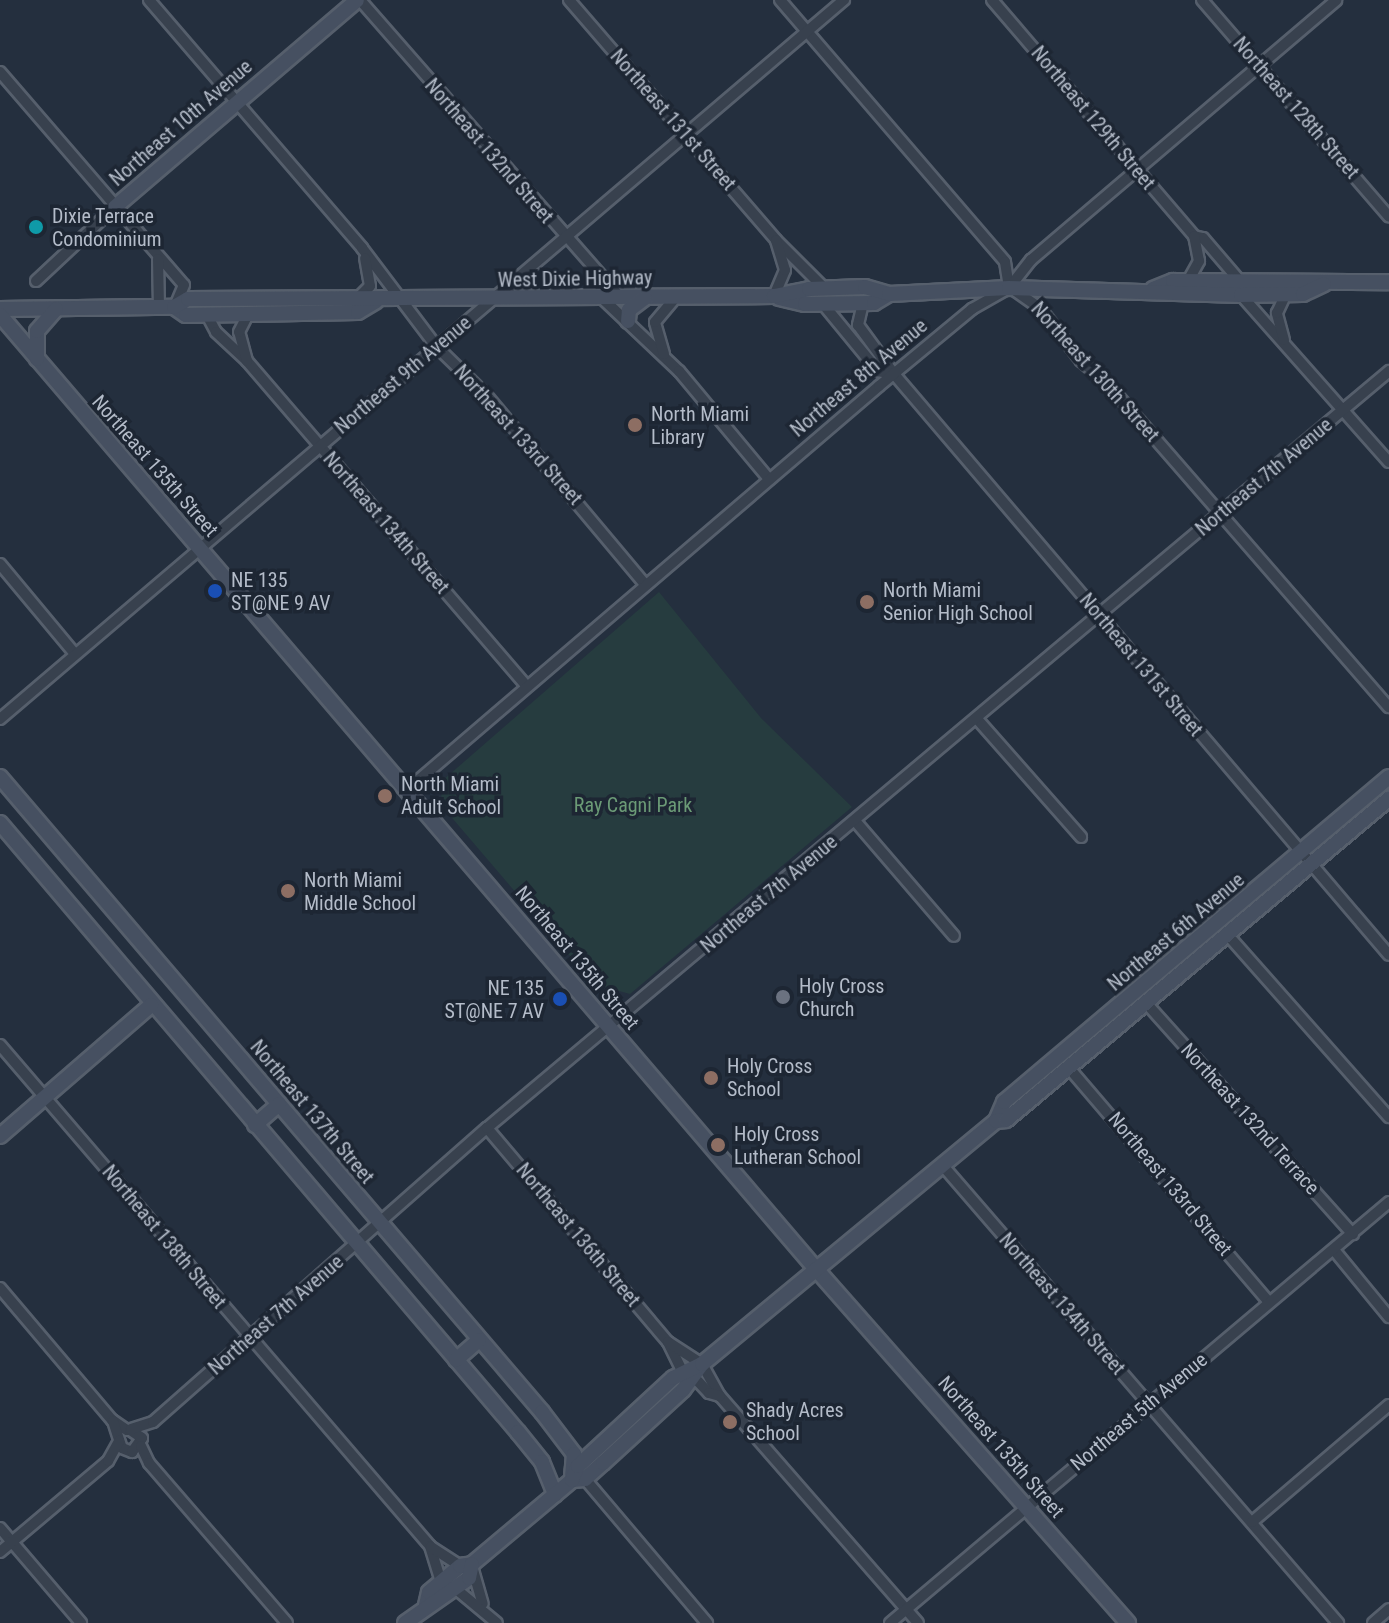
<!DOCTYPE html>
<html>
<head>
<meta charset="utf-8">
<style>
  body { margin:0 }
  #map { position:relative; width:1389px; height:1623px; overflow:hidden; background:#242f3e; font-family:"Roboto Condensed",sans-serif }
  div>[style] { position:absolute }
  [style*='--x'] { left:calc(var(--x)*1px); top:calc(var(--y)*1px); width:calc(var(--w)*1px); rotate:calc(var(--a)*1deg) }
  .green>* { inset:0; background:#263c3f }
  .roads { filter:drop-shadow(2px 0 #565f6c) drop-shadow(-2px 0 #565f6c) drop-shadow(0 2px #565f6c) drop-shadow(0 -2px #565f6c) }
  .street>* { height:10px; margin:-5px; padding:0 5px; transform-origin:5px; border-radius:5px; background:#38414e }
  .secondary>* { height:14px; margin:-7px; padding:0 7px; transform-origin:7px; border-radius:7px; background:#465061 }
  .dots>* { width:22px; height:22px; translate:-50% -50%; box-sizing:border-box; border:4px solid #1d2633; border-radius:50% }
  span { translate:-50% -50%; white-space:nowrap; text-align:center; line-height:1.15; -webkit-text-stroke:7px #1d2633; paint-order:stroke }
  .street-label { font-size:20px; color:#b4bcc9 }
  .poi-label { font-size:20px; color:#b4bcc9 }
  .left { translate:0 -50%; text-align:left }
  .right { translate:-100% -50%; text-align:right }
  .park-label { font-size:20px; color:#6b9a76 }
</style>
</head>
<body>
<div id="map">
  <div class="green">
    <div style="clip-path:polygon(659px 592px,761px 718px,852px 807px,630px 994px,594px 984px,441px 805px,442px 781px)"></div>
  </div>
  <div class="roads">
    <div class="street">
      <div style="--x:149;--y:0;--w:327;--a:49.3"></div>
      <div style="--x:362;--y:248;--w:124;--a:52.9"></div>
      <div style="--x:437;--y:347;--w:70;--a:44.4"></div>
      <div style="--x:487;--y:396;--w:246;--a:50"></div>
      <div style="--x:360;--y:0;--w:396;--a:48.8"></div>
      <div style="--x:569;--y:0;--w:317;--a:49.2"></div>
      <div style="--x:776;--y:240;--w:68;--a:45"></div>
      <div style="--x:780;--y:0;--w:345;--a:49.3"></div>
      <div style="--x:1005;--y:262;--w:26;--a:81"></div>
      <div style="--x:992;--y:0;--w:311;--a:49.4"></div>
      <div style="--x:1194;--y:236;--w:9;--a:13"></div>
      <div style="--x:1203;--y:238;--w:55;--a:49.4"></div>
      <div style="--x:1202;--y:0;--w:286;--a:49.2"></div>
      <div style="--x:0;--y:72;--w:281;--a:49.2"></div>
      <div style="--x:184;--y:285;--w:21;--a:113"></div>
      <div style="--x:158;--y:259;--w:49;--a:88.8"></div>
      <div style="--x:36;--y:281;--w:108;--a:-43.1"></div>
      <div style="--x:1188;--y:281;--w:23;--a:-61"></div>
      <div style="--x:1199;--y:261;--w:25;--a:-101"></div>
      <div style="--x:1014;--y:290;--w:32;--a:35"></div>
      <div style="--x:1040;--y:308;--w:67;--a:52.3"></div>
      <div style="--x:1081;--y:361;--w:33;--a:40"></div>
      <div style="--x:1106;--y:382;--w:431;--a:49"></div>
      <div style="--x:1241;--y:295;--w:223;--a:48.5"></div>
      <div style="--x:360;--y:296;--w:14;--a:-45"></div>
      <div style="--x:370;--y:286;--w:28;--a:-100"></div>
      <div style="--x:774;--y:296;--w:28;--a:-67"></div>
      <div style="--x:785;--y:270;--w:31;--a:-107"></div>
      <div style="--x:603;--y:299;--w:105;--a:43.5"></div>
      <div style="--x:679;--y:371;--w:141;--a:50.2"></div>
      <div style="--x:863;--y:303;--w:23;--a:103"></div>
      <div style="--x:858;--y:325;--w:61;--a:53.7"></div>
      <div style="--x:894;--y:374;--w:763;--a:49.57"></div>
      <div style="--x:823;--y:304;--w:87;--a:50.6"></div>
      <div style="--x:878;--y:371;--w:16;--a:11"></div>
      <div style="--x:207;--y:315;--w:19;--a:62"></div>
      <div style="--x:216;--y:332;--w:42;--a:43.1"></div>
      <div style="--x:247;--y:361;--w:428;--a:49.3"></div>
      <div style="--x:1284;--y:340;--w:28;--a:-105"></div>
      <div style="--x:1277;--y:313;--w:21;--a:-65"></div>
      <div style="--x:664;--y:354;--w:33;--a:-106"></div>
      <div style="--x:655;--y:322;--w:31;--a:-50"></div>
      <div style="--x:247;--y:361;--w:30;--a:-105"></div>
      <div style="--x:239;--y:332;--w:20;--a:-63"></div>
      <div style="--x:0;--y:564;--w:117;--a:50.2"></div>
      <div style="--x:0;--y:719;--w:1109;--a:-40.43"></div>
      <div style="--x:978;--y:720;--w:156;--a:48.6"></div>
      <div style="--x:407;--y:790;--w:621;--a:-40.56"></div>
      <div style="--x:879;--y:386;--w:121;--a:-39.6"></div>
      <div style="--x:972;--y:309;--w:43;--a:-29.6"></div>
      <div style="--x:1009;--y:288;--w:36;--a:-52"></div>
      <div style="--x:1031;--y:260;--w:401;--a:-40.4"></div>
      <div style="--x:856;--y:822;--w:150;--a:49.3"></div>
      <div style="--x:1226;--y:933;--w:246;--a:48.5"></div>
      <div style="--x:1147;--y:1004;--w:309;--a:48.2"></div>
      <div style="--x:0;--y:1045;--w:660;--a:49.36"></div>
      <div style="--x:430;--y:1546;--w:37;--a:73"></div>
      <div style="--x:1069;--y:1068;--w:308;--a:49.5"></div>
      <div style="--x:487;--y:1128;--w:280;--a:49.8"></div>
      <div style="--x:668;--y:1342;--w:32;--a:64"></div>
      <div style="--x:944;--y:1167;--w:603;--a:49.17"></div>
      <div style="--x:1334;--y:1250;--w:87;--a:50.6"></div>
      <div style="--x:0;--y:1288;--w:173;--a:49.7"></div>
      <div style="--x:112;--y:1420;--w:18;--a:34"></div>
      <div style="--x:668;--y:1342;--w:40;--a:32.9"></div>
      <div style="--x:702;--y:1364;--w:37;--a:61"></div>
      <div style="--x:720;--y:1396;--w:301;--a:48.9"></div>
      <div style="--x:694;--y:1377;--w:22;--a:47"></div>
      <div style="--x:709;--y:1393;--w:11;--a:15"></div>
      <div style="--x:113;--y:1421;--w:28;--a:72"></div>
      <div style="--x:122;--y:1448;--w:11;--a:22"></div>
      <div style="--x:132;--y:1452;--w:17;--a:-54"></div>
      <div style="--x:142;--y:1438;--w:14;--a:-146"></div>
      <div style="--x:131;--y:1429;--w:23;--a:-18"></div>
      <div style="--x:153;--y:1422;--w:445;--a:-41.4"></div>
      <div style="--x:487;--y:1128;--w:1178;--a:-40"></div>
      <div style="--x:141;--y:1446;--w:19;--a:65"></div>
      <div style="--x:149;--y:1463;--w:211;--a:49.2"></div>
      <div style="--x:585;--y:1479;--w:189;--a:49.7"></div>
      <div style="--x:1252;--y:1522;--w:180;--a:-40.5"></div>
      <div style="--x:0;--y:1528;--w:125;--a:49.5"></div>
      <div style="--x:431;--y:1547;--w:35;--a:33"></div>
      <div style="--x:0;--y:1552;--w:141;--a:-40.1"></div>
      <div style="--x:108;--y:1461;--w:23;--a:-61"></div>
      <div style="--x:473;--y:1570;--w:35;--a:74"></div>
      <div style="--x:456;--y:1589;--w:53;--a:39.7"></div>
      <div style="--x:890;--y:1623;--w:653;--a:-40.15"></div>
      <div style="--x:1373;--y:1623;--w:21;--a:-41"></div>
    </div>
    <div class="secondary">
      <div style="--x:115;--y:207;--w:318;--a:-40.5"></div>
      <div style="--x:1153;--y:289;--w:22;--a:-22"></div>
      <div style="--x:1173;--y:281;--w:216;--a:0.3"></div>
      <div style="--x:779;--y:298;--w:27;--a:13"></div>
      <div style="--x:805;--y:304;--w:69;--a:-0.8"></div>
      <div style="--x:874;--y:303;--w:17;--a:-31"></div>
      <div style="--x:174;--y:307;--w:14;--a:34"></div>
      <div style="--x:186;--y:315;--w:172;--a:-1"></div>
      <div style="--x:358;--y:312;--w:21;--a:-31"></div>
      <div style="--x:0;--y:309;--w:174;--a:-0.7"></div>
      <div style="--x:174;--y:307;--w:16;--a:-30"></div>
      <div style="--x:188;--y:299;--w:586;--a:-0.29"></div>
      <div style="--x:774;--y:296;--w:36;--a:-11"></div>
      <div style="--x:809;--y:289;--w:56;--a:-2"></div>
      <div style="--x:865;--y:287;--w:25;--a:16"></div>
      <div style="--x:889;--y:294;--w:120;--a:-2.9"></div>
      <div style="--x:1009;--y:288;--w:232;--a:1.7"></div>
      <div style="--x:1241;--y:295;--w:62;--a:-0.9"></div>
      <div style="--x:1303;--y:294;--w:23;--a:-25"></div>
      <div style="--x:0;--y:315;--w:1255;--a:49.46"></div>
      <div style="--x:816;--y:1269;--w:472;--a:48.6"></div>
      <div style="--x:628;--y:321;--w:11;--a:-85"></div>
      <div style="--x:629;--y:310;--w:20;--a:-37"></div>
      <div style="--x:37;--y:359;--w:28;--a:-90"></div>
      <div style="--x:37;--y:331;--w:29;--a:-49"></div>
      <div style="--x:0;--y:777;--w:835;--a:49.52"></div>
      <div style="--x:542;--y:1412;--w:53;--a:52.7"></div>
      <div style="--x:574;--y:1454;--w:21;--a:95"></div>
      <div style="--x:0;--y:823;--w:800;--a:49.62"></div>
      <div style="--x:518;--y:1432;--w:38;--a:51"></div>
      <div style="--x:542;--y:1462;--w:35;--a:68"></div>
      <div style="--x:996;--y:1121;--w:21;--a:-67"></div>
      <div style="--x:1004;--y:1102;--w:504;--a:-40.17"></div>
      <div style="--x:255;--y:1125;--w:32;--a:-41"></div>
      <div style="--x:0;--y:1136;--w:200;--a:-40.9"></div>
      <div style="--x:456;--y:1360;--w:30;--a:-41"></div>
      <div style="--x:572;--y:1480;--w:13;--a:-4"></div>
      <div style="--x:585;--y:1479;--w:24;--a:-42"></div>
      <div style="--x:603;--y:1463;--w:108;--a:-42.4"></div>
      <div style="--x:683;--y:1390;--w:32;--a:-54"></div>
      <div style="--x:426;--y:1605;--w:13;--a:-77"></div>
      <div style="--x:429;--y:1592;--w:40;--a:-40"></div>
      <div style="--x:460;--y:1566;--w:12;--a:-9"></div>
      <div style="--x:472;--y:1564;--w:131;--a:-40"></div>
      <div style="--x:572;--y:1480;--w:15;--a:-67"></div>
      <div style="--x:578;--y:1466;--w:129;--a:-42.8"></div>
      <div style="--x:673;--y:1378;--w:32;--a:-26"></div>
      <div style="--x:702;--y:1364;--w:381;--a:-39.6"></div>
      <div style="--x:996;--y:1121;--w:10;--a:-6"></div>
      <div style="--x:1006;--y:1120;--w:500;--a:-40"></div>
      <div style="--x:405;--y:1623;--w:78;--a:-35.1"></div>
      <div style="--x:469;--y:1578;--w:14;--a:-78"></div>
    </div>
  </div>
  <div class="dots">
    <div style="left:36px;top:227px;background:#0f9aa8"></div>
    <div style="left:635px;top:425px;background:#8d6e63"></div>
    <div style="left:215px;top:591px;background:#1a4fb4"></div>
    <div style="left:867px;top:602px;background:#8d6e63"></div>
    <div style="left:385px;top:796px;background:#8d6e63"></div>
    <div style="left:288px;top:891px;background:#8d6e63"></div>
    <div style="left:783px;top:997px;background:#6b7280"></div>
    <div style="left:560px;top:999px;background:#1a4fb4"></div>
    <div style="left:711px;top:1078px;background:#8d6e63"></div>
    <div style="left:718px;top:1145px;background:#8d6e63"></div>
    <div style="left:730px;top:1422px;background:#8d6e63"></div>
  </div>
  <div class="street-label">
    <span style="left:1296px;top:108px;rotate:49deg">Northeast 128th Street</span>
    <span style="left:1093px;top:118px;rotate:50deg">Northeast 129th Street</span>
    <span style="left:673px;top:120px;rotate:49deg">Northeast 131st Street</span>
    <span style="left:181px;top:123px;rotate:-41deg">Northeast 10th Avenue</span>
    <span style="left:489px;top:151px;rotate:49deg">Northeast 132nd Street</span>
    <span style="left:575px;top:279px;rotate:-1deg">West Dixie Highway</span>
    <span style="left:1095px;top:372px;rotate:48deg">Northeast 130th Street</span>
    <span style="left:403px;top:375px;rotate:-40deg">Northeast 9th Avenue</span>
    <span style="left:859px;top:378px;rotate:-40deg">Northeast 8th Avenue</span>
    <span style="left:518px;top:435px;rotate:48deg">Northeast 133rd Street</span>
    <span style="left:155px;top:466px;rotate:49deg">Northeast 135th Street</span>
    <span style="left:1264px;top:477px;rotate:-40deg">Northeast 7th Avenue</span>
    <span style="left:386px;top:523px;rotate:49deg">Northeast 134th Street</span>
    <span style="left:1141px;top:665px;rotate:50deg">Northeast 131st Street</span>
    <span style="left:769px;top:894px;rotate:-40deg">Northeast 7th Avenue</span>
    <span style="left:1176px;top:932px;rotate:-40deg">Northeast 6th Avenue</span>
    <span style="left:577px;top:958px;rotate:50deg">Northeast 135th Street</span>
    <span style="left:312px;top:1112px;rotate:50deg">Northeast 137th Street</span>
    <span style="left:1250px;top:1119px;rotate:48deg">Northeast 132nd Terrace</span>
    <span style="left:1170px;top:1184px;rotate:50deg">Northeast 133rd Street</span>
    <span style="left:578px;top:1235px;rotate:50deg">Northeast 136th Street</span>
    <span style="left:164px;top:1237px;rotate:50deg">Northeast 138th Street</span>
    <span style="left:1062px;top:1304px;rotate:49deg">Northeast 134th Street</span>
    <span style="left:276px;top:1315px;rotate:-41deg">Northeast 7th Avenue</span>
    <span style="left:1139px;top:1412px;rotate:-40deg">Northeast 5th Avenue</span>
    <span style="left:1001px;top:1447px;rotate:49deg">Northeast 135th Street</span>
  </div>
  <div class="poi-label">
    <span class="left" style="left:52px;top:228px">Dixie Terrace<br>Condominium</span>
    <span class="left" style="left:651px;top:426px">North Miami<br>Library</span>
    <span class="left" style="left:231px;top:592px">NE 135<br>ST@NE 9 AV</span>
    <span class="left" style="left:883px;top:602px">North Miami<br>Senior High School</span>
    <span class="left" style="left:401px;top:796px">North Miami<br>Adult School</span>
    <span class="left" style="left:304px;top:892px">North Miami<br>Middle School</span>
    <span class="left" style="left:799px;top:998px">Holy Cross<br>Church</span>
    <span class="right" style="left:544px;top:1000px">NE 135<br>ST@NE 7 AV</span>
    <span class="left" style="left:727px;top:1078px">Holy Cross<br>School</span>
    <span class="left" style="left:734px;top:1146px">Holy Cross<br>Lutheran School</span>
    <span class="left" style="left:746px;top:1422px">Shady Acres<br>School</span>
  </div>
  <div class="park-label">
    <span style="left:633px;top:805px">Ray Cagni Park</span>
  </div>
</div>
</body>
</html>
